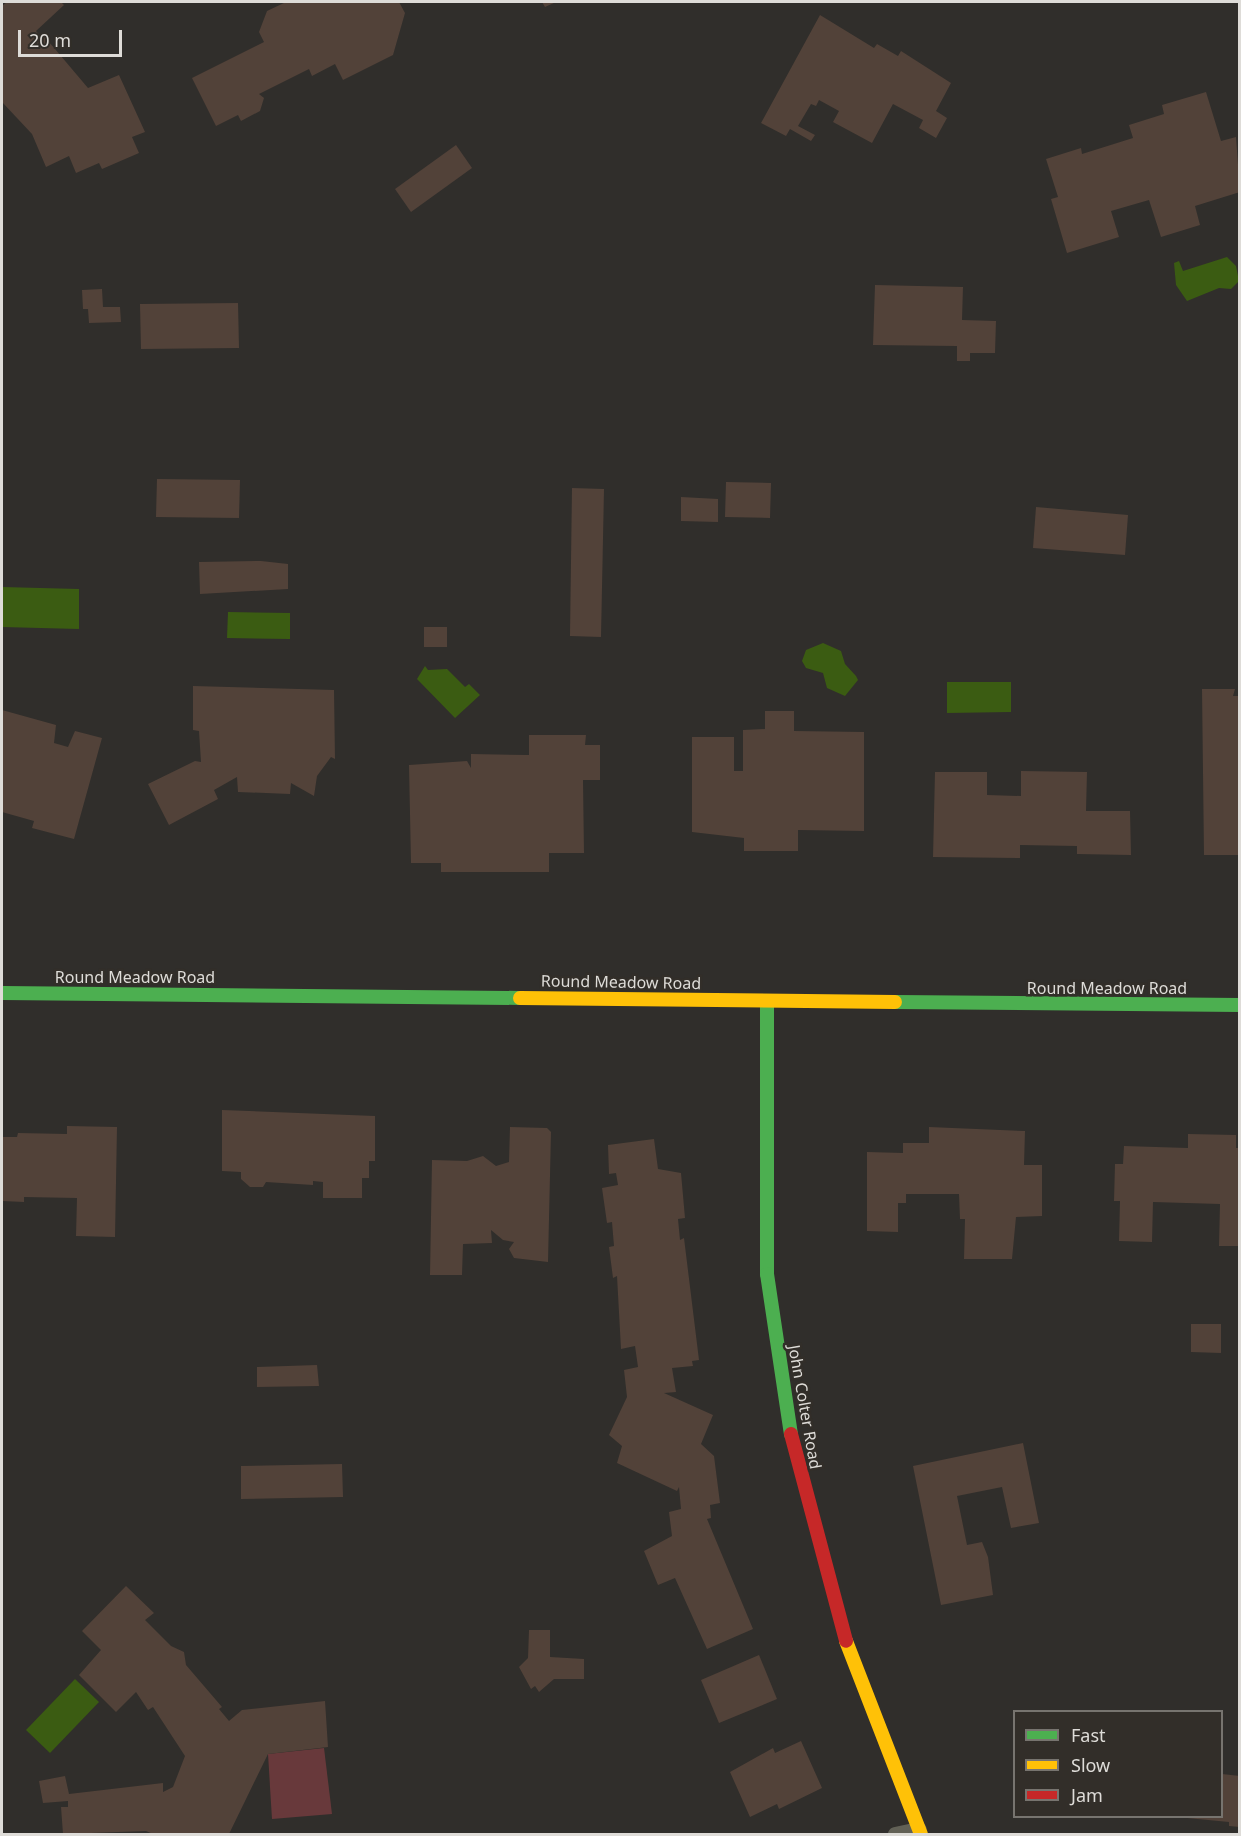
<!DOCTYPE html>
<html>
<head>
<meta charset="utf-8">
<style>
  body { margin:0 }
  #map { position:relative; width:1241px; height:1836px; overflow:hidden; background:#302e2b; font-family:"Noto Sans",sans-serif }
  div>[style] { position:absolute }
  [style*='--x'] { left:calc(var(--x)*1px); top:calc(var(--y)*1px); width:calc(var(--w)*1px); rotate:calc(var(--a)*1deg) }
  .green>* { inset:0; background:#68393b }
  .water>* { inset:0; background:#3b5c12 }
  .building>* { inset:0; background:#524239 }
  .lane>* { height:14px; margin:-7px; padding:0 7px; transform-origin:7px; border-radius:7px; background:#626156 }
  .fast>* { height:14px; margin:-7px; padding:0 7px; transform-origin:7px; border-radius:7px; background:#4caf50 }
  .slow>* { height:14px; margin:-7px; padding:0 7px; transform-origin:7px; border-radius:7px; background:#ffc107 }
  .jam>* { height:14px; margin:-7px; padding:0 7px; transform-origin:7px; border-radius:7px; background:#c62828 }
  span { translate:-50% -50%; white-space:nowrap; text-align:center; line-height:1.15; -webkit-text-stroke:5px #322e29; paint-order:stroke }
  .street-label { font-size:16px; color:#dedcd8 }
  .frame { position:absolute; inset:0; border:3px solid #dedcd8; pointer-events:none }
  .legend { position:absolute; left:1013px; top:1710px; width:210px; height:108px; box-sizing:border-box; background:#322e29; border:2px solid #77746f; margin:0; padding:8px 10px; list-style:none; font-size:18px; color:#dedcd8 }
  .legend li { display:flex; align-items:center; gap:12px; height:30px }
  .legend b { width:30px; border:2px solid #77746f }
  .scale { position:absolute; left:18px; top:30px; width:104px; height:27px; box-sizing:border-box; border:3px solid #dedcd8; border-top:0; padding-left:8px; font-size:18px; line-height:21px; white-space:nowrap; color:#dedcd8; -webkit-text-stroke:4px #322e29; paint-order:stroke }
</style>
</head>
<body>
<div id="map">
  <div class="green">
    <div style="clip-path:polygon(324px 1748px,332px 1814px,272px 1819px,268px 1754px)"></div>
  </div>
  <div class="water">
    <div style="clip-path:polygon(1227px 257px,1236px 266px,1239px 281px,1231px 289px,1219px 288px,1187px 301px,1176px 285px,1174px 263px,1179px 261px,1183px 271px)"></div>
    <div style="clip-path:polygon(2px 587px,79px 589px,79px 629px,2px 627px)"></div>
    <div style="clip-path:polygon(228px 612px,290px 613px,290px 639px,227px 638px)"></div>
    <div style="clip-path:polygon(823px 643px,841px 651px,845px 664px,856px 676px,858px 680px,845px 696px,827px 688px,823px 673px,806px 668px,802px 661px,806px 650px)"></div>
    <div style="clip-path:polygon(425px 666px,428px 670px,447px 669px,465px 687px,469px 684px,480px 695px,455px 718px,417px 679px)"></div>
    <div style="clip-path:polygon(947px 682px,1011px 682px,1011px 712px,947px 713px)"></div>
    <div style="clip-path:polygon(75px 1679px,99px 1702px,50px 1753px,26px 1730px)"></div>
  </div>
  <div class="building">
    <div style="clip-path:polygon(7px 2px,61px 2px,64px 5px,36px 31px,42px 38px,44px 36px,88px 88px,119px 75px,145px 132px,132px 137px,139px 153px,102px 169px,99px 163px,76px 173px,69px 156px,46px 167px,32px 134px,2px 102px,2px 6px)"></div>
    <div style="clip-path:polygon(286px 2px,399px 2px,405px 13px,393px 55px,343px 80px,335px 64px,312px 76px,309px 69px,259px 94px,264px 98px,260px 111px,241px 121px,238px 115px,216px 126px,192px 78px,264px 42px,259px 32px,267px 11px)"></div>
    <div style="clip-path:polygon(542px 2px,556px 2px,545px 7px)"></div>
    <div style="clip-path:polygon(820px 15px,874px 48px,877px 44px,898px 56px,901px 51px,951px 83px,936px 111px,947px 118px,936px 138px,919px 128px,923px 120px,893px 104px,872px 143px,833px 122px,839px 111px,819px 100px,816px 106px,811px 104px,798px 126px,815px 135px,811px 141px,790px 129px,786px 136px,761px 123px)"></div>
    <div style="clip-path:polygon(1206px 92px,1221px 141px,1236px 137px,1240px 192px,1195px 206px,1200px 225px,1161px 237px,1149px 200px,1111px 211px,1119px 237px,1067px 253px,1051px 199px,1058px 197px,1046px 159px,1081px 148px,1082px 154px,1133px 138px,1129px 125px,1164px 114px,1162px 105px)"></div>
    <div style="clip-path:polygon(456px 145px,472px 168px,411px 212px,395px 189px)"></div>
    <div style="clip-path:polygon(875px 285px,963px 287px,962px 320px,996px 321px,995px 353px,970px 353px,970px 361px,957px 361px,957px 346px,873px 345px)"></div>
    <div style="clip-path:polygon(102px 289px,103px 307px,120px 307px,121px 322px,89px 323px,88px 309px,83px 309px,82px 290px)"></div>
    <div style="clip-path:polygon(238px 303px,239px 348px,141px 349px,140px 304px)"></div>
    <div style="clip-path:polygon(157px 479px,240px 480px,239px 518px,156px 517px)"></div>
    <div style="clip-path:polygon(726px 482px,771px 483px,770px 518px,725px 517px)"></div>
    <div style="clip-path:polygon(572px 488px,604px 489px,601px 637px,570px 636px)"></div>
    <div style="clip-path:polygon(681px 497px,718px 499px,718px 522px,681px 521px)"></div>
    <div style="clip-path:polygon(1036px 507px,1128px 515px,1125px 555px,1033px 548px)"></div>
    <div style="clip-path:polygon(261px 561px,288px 564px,288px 589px,200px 594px,199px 562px)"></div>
    <div style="clip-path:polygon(424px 627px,447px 627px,447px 647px,424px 647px)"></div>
    <div style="clip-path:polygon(193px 686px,334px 690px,335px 759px,331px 757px,317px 776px,314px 796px,291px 783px,290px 794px,238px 792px,237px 777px,214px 790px,218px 799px,169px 825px,148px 784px,195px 761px,201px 762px,199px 731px,193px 730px)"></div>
    <div style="clip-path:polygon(1202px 689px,1235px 689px,1233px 696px,1240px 696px,1240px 855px,1204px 855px)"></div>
    <div style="clip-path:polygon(2px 710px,56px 725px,54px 743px,68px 747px,75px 731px,102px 738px,74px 839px,32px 828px,34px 821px,2px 812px)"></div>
    <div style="clip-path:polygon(765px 711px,794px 711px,794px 731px,864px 732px,864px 831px,798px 830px,798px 851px,744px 851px,744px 838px,692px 832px,692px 737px,734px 737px,734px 771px,743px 771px,743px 730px,765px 729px)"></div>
    <div style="clip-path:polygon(529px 735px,586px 735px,585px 745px,600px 745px,600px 780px,583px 780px,584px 853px,549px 853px,549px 872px,441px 872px,441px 863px,411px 863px,409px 765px,467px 761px,471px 768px,471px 754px,529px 755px)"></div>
    <div style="clip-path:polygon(1021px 771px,1087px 772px,1086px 811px,1130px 811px,1131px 855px,1077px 854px,1077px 846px,1020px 845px,1020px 858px,933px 857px,935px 772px,987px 772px,987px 795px,1021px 796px)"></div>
    <div style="clip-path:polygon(222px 1110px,375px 1116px,375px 1161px,369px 1161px,369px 1178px,362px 1178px,362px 1198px,323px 1198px,323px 1182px,313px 1181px,313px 1185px,266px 1182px,263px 1187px,250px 1187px,241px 1179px,241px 1172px,222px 1171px)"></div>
    <div style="clip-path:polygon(67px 1126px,117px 1127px,115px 1237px,76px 1236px,77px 1198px,24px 1197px,24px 1202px,2px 1201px,2px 1137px,17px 1137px,18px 1133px,67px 1134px)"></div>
    <div style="clip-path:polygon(510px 1127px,547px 1128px,551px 1132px,548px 1262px,514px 1258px,509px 1249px,514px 1242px,503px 1240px,491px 1230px,492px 1243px,463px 1244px,462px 1275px,430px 1275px,432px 1160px,467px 1161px,483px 1156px,496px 1166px,509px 1162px)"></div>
    <div style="clip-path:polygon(929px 1127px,1025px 1131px,1024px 1165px,1042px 1165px,1042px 1216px,1016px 1217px,1012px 1259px,964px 1259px,965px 1219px,960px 1219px,959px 1194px,906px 1194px,906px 1203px,898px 1203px,898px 1232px,867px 1231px,867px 1152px,903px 1153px,903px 1143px,929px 1143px)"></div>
    <div style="clip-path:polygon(1188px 1134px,1236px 1135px,1236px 1148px,1240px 1148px,1240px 1246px,1219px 1246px,1220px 1204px,1153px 1202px,1152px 1242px,1119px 1241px,1120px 1201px,1114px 1201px,1115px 1164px,1123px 1164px,1124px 1146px,1188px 1148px)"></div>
    <div style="clip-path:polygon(654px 1139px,658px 1169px,681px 1173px,685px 1218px,678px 1219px,680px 1240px,684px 1238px,699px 1360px,692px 1361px,693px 1366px,672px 1368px,676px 1392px,664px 1393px,713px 1415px,701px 1444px,714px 1456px,720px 1503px,710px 1505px,711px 1518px,707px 1519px,753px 1629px,707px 1649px,675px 1578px,658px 1585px,644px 1551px,672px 1536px,669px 1512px,681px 1509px,679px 1487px,677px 1491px,617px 1463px,622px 1446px,609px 1435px,627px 1397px,624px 1370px,638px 1367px,635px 1346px,621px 1349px,617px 1276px,613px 1278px,609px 1247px,614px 1246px,612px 1222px,607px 1223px,602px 1188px,618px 1185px,616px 1173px,609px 1174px,608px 1145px)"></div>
    <div style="clip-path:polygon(1191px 1324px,1221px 1324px,1221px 1353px,1191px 1352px)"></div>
    <div style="clip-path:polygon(317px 1365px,319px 1386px,257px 1387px,257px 1367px)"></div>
    <div style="clip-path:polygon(1023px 1443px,1039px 1523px,1011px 1528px,1002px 1487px,957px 1496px,967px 1545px,982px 1542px,988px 1557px,993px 1595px,941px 1605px,913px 1466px)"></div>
    <div style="clip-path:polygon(342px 1464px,343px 1497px,241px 1499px,241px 1466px)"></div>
    <div style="clip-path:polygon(126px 1586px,154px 1613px,145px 1620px,171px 1646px,184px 1652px,186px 1665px,222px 1707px,219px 1709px,229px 1721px,242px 1710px,325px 1701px,328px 1747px,268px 1754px,229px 1834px,153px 1834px,146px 1831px,63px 1834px,61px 1807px,68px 1807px,68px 1801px,43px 1803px,39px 1781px,65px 1776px,69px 1794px,163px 1783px,163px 1792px,173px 1787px,185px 1756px,153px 1707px,148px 1710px,136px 1692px,116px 1712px,79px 1675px,101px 1650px,82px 1631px)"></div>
    <div style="clip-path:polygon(529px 1630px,550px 1630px,550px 1657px,584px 1659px,584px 1679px,554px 1679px,539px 1692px,535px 1686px,531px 1689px,519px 1667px,528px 1658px)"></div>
    <div style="clip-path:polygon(759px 1655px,777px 1699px,719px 1723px,701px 1680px)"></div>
    <div style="clip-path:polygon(801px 1741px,822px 1788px,779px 1809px,777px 1804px,750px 1817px,730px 1772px,773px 1748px,775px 1753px)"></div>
    <div style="clip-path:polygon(1222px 1774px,1240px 1776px,1240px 1827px,1229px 1826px,1229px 1822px,1187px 1818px,1222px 1816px)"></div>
  </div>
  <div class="lane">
    <div style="--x:895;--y:1834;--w:25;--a:-12"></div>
  </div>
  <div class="fast">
    <div style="--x:2;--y:993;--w:518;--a:0.55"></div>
    <div style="--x:767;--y:1002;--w:272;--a:90"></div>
    <div style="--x:767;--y:1274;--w:162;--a:81.5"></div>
    <div style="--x:895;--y:1002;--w:345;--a:0.5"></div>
  </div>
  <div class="slow">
    <div style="--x:520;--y:998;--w:375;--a:0.6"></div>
    <div style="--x:846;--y:1641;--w:207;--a:68.8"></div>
  </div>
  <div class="jam">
    <div style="--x:791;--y:1434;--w:214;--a:75.1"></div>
  </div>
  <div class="street-label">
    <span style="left:135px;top:977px">Round Meadow Road</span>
    <span style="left:621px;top:982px;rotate:1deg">Round Meadow Road</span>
    <span style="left:1107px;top:988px">Round Meadow Road</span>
    <span style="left:805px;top:1407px;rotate:80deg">John Colter Road</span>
  </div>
  <div class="frame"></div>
  <ul class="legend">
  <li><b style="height:8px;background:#4caf50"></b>Fast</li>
  <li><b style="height:8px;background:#ffc107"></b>Slow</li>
  <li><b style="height:8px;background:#c62828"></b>Jam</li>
  </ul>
  <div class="scale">20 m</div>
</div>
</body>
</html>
